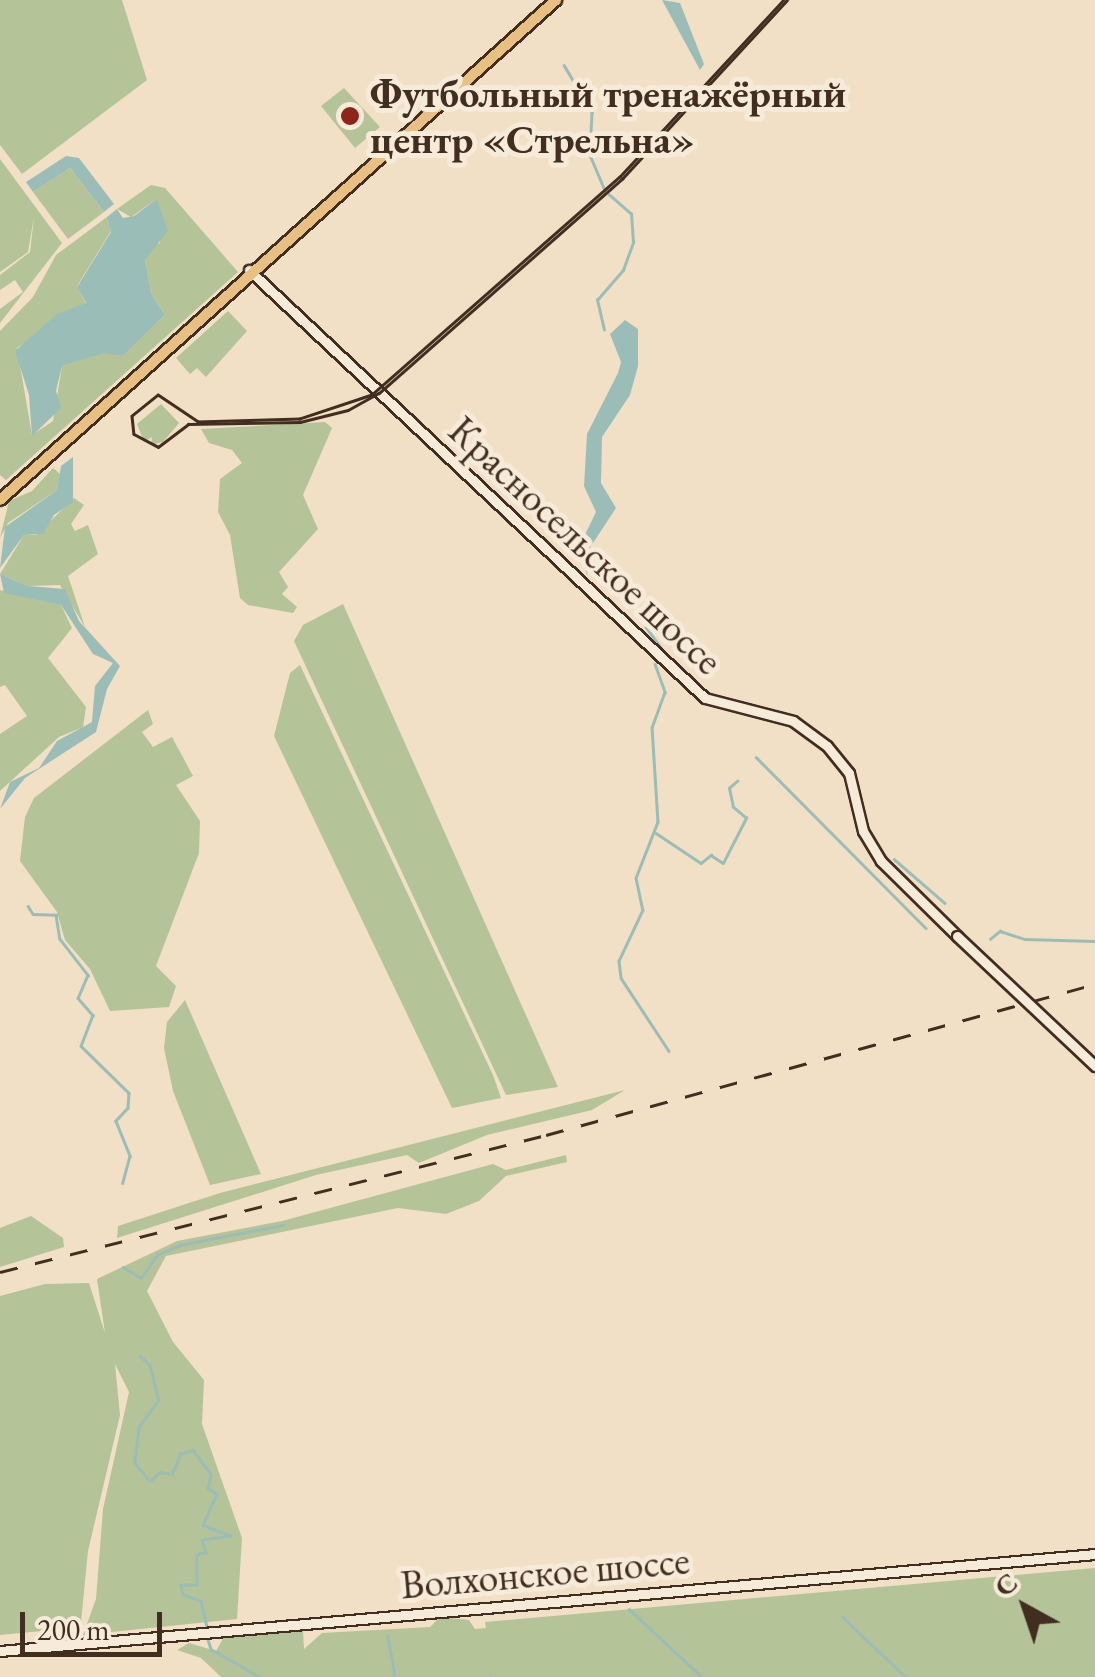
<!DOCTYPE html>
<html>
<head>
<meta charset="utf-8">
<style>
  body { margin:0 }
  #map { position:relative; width:1095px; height:1677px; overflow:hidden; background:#f1e0c5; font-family:"EB Garamond",serif }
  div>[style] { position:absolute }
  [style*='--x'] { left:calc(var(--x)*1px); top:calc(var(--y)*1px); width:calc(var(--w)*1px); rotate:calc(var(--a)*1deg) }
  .green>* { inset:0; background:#b5c398 }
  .water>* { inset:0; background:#9bbdb8 }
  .stream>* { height:2.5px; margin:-1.25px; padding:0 1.25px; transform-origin:1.25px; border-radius:1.25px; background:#9bbdb8 }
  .roads { filter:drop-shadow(2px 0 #422d21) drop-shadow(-2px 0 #422d21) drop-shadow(0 2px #422d21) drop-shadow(0 -2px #422d21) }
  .secondary>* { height:9px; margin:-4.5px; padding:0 4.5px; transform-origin:4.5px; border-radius:4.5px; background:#f6ebd9 }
  .primary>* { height:10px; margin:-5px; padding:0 5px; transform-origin:5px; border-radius:5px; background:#e8c082 }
  .tram>* { height:2.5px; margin:-1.25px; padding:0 1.25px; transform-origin:1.25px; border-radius:1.25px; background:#422d21 }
  .rail>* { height:2.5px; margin-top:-1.25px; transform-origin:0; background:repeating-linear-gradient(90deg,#422d21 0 18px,transparent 0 36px) }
  .bridges { filter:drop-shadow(2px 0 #422d21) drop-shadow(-2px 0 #422d21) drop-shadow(0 2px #422d21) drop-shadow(0 -2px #422d21) }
  .secondary-bridge>* { height:9px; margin:-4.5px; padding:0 4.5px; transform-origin:4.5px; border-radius:4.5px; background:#f6ebd9 }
  .dots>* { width:28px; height:28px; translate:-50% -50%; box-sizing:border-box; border:5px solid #f6ebd9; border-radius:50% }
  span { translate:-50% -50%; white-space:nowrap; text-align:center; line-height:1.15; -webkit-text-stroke:10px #f6ebd9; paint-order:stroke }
  .poi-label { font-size:40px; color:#422d21; font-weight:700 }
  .left { translate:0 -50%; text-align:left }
  .street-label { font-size:40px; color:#422d21 }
  .north { position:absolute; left:975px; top:1557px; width:100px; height:100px; -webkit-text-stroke:8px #f6ebd9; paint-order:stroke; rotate:320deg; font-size:28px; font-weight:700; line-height:40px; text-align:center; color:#422d21 }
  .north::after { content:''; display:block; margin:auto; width:35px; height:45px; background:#422d21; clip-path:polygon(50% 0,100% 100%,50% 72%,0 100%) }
  .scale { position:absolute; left:20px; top:1612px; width:142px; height:45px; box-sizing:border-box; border:5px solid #422d21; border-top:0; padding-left:12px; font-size:30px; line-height:35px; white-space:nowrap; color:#422d21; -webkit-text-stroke:8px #f6ebd9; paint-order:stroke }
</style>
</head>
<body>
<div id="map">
  <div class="green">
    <div style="clip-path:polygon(0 0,122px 0,147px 80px,22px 174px,0 145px)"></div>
    <div style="clip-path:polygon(344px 88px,380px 127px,355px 148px,321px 106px)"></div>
    <div style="clip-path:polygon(0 159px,62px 243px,0 323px,0 309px,23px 292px,15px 280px,0 290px,0 275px,30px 252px,34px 217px,28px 252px,0 272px)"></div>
    <div style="clip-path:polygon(70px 168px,104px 212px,68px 239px,33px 192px)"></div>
    <div style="clip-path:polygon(151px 185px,165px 188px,238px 272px,6px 480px,0 475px,0 331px,33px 297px,56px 255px,107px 217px,111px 231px,77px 286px,86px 304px,17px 348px,32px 435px,53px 421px,62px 366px,104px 352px,123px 356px,165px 315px,152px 295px,145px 260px,148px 248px,160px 243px,157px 199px,131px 217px,117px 209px)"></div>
    <div style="clip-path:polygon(228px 311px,247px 331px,206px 377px,197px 368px,190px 374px,176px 358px)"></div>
    <div style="clip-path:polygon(161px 404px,179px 423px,163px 442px,151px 445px,152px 437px,144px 442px,137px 424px)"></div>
    <div style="clip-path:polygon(325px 422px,332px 428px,303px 495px,318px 529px,279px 572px,288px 587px,282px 594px,297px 607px,293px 613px,248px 605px,240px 598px,230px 535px,218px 512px,220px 479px,242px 463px,232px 450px,209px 443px,201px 429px)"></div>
    <div style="clip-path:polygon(53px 468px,60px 474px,57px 490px,8px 523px,0 538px,9px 501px,32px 491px)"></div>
    <div style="clip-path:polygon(74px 498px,84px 505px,71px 524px,75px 531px,88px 525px,98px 554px,68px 576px,85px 627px,60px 585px,28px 586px,0 574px,24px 535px,36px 535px)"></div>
    <div style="clip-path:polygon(0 590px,61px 605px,72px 628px,48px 658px,86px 707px,83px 727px,59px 737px,0 791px,0 734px,27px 716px,5px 685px,0 687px)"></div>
    <div style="clip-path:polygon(343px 604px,558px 1087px,506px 1095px,294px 641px,303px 625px)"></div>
    <div style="clip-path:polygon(300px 665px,493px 1075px,501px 1098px,452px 1108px,274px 736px,290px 673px)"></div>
    <div style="clip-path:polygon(148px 710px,153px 724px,142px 732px,153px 747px,172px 737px,193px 776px,176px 785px,200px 821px,199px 853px,156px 966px,176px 986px,169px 1007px,110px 1011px,90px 969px,65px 940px,57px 912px,20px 861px,25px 817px,34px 798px)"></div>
    <div style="clip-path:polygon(185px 1000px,261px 1174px,210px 1185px,173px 1091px,164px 1048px,167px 1022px)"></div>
    <div style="clip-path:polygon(625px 1090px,592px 1110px,487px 1135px,419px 1163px,407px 1155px,316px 1175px,117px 1238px,118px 1226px,220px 1193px)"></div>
    <div style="clip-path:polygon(566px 1155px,567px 1162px,506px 1176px,479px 1201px,446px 1214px,398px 1208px,166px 1256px,147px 1291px,173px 1342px,204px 1380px,202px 1424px,242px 1538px,237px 1619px,83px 1635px,96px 1599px,103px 1509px,129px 1392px,115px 1364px,120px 1415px,88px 1551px,81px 1622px,74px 1628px,0 1635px,0 1296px,45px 1284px,89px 1283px,105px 1333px,97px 1279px,177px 1241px,282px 1221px,493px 1164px,506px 1170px)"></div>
    <div style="clip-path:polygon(31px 1216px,63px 1238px,64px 1247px,0 1267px,0 1228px)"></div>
    <div style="clip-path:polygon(1095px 1568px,1095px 1677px,221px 1677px,201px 1658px,177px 1650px,189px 1643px,216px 1651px,225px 1635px,281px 1629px,303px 1630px,304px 1649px,322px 1633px,430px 1627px,440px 1617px,469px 1620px,475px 1629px,486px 1628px,485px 1622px)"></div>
  </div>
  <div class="water">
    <div style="clip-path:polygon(662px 0,680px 3px,704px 64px,700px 70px)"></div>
    <div style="clip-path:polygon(66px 156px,79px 158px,114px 204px,104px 212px,70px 168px,33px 192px,26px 182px)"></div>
    <div style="clip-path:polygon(157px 199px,168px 231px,145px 260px,152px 295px,165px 315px,123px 356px,104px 353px,62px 366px,56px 391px,61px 408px,32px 436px,29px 395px,15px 351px,57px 314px,86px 303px,77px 287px,111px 232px,107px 217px,117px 209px,123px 218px,134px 216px)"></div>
    <div style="clip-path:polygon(625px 320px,638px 329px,638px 366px,630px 395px,602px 437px,601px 483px,616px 508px,591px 546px,587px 576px,580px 545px,596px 512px,584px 486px,587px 434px,618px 373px,621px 362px,610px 334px)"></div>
    <div style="clip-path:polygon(73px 457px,73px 502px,54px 515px,43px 534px,24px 535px,0 568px,5px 527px,57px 490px,61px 466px)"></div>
    <div style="clip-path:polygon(0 574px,28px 586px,65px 589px,79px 621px,120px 666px,107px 689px,96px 732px,25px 778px,0 809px,10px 782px,39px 768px,57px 741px,92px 722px,95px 686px,113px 663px,93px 654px,61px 605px,4px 593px)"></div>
  </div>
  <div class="stream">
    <div style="--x:564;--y:65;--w:55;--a:59.2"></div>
    <div style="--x:592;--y:112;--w:43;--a:92.7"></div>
    <div style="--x:590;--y:155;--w:38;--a:67"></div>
    <div style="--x:604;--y:330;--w:31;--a:-103"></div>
    <div style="--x:597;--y:300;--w:40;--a:-49"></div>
    <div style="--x:623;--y:270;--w:30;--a:-70"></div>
    <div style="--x:633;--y:242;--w:28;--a:-94"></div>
    <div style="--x:631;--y:214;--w:29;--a:-139"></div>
    <div style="--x:646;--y:627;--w:32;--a:54"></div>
    <div style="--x:655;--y:664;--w:30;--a:70"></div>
    <div style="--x:665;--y:692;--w:37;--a:110"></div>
    <div style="--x:652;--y:727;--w:95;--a:86.4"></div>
    <div style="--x:658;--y:822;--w:60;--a:111.4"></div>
    <div style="--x:636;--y:878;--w:33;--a:78"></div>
    <div style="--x:643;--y:910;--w:56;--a:115.2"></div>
    <div style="--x:619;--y:961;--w:17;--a:83"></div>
    <div style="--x:621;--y:978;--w:87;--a:56.7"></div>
    <div style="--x:756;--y:757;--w:241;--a:45.2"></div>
    <div style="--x:656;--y:833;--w:54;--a:33.7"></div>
    <div style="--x:701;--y:863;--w:13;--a:-39"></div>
    <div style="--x:711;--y:855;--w:14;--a:34"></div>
    <div style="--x:723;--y:863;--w:51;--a:-62.9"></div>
    <div style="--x:746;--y:818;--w:17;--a:-140"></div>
    <div style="--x:733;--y:807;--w:19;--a:-102"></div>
    <div style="--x:729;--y:788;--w:11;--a:-41"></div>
    <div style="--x:894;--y:859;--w:67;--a:40.8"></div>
    <div style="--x:28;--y:906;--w:9;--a:58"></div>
    <div style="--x:33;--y:914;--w:23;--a:2"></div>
    <div style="--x:56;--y:915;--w:24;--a:81"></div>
    <div style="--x:60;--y:939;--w:46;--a:52.1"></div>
    <div style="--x:88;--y:975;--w:25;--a:113"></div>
    <div style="--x:78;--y:998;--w:23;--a:49"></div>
    <div style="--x:93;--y:1015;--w:33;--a:111"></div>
    <div style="--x:81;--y:1046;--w:67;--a:44.4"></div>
    <div style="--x:129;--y:1093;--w:15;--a:94"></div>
    <div style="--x:128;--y:1108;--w:18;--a:133"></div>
    <div style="--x:116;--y:1121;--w:38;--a:68"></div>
    <div style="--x:130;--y:1156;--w:28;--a:105"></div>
    <div style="--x:990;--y:939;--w:13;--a:-39"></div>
    <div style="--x:1000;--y:931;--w:26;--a:18"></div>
    <div style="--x:1025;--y:939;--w:70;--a:1.6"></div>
    <div style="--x:123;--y:1267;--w:21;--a:31"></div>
    <div style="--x:141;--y:1278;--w:28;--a:-55"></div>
    <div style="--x:157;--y:1255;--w:24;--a:-24"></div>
    <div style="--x:179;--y:1245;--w:106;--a:-10.9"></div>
    <div style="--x:140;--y:1356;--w:13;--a:42"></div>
    <div style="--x:150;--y:1365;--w:36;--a:76"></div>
    <div style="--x:159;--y:1400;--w:34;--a:126"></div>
    <div style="--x:139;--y:1428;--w:35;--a:97"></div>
    <div style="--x:135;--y:1463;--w:23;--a:50"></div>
    <div style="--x:150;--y:1481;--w:13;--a:-42"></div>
    <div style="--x:160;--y:1472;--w:12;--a:9"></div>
    <div style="--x:172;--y:1474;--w:22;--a:-68"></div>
    <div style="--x:180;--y:1454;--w:14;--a:-17"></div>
    <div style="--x:193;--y:1450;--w:30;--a:53"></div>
    <div style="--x:211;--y:1474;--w:14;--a:102"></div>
    <div style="--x:208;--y:1488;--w:11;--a:34"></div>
    <div style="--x:217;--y:1494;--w:34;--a:114"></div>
    <div style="--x:203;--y:1525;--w:30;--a:21"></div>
    <div style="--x:231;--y:1536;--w:29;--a:172"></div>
    <div style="--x:202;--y:1540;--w:13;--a:72"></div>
    <div style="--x:206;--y:1552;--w:9;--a:162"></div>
    <div style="--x:197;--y:1555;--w:30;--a:90"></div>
    <div style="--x:197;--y:1585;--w:16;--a:180"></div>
    <div style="--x:181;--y:1585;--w:9;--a:77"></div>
    <div style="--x:183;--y:1594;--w:19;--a:21"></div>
    <div style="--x:201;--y:1601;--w:28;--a:77"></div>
    <div style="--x:629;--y:1609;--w:82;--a:43"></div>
    <div style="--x:843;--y:1617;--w:17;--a:45"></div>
    <div style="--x:856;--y:1630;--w:69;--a:43.2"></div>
    <div style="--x:207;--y:1636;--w:14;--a:73"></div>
    <div style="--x:211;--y:1649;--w:56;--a:29.7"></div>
    <div style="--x:388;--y:1636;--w:42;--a:80.3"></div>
    <div style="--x:691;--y:1667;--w:15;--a:42"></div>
    <div style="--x:491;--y:1676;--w:1;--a:45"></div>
  </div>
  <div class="roads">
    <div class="secondary">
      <div style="--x:249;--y:270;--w:625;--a:43.19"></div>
      <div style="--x:705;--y:698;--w:91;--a:14.6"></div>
      <div style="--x:793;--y:721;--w:42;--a:36.3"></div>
      <div style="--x:827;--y:746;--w:35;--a:51"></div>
      <div style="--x:849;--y:773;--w:60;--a:76.4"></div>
      <div style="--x:863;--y:831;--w:35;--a:59"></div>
      <div style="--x:881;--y:861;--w:107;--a:44.6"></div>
      <div style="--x:0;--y:1651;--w:1099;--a:-5.06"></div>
    </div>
    <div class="primary">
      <div style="--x:0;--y:500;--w:748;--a:-41.96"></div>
    </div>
  </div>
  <div class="tram">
    <div style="--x:784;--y:0;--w:241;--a:132.8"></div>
    <div style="--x:620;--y:177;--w:330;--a:138.7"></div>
    <div style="--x:372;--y:395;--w:76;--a:161.6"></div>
    <div style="--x:300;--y:419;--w:102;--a:178.3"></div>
    <div style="--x:198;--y:422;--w:48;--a:-146"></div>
    <div style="--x:158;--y:395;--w:33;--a:141"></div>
    <div style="--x:132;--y:416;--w:18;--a:84"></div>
    <div style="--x:134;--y:434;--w:27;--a:28"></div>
    <div style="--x:158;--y:447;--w:38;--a:-37"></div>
    <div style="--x:188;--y:424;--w:112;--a:-1"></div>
    <div style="--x:300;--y:422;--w:49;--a:-14"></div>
    <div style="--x:348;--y:410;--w:35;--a:-29"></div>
    <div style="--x:379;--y:393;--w:324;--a:-41.4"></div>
    <div style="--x:622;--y:179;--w:243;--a:-47.3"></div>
  </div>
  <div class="rail">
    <div style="--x:0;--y:1272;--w:563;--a:-14.09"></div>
    <div style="--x:546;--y:1135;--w:569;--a:-15.38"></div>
  </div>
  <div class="bridges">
    <div class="secondary-bridge">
      <div style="--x:957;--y:936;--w:190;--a:43.3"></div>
    </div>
  </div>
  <div class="dots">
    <div style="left:350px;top:116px;background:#8f2418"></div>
  </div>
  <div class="poi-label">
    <span class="left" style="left:370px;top:116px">Футбольный тренажёрный<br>центр «Стрельна»</span>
  </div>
  <div class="street-label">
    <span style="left:586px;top:545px;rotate:43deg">Красносельское шоссе</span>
    <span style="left:545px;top:1572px;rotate:-5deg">Волхонское шоссе</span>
  </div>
  <div class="north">С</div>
  <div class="scale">200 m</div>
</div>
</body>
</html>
